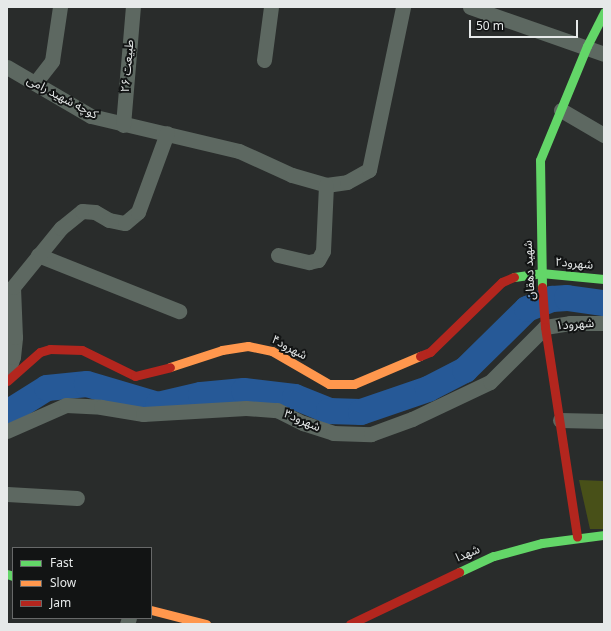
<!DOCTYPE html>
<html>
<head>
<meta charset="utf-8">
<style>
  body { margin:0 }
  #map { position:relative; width:611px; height:631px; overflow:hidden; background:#292c2b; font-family:Georgia,"Noto Sans Arabic",serif }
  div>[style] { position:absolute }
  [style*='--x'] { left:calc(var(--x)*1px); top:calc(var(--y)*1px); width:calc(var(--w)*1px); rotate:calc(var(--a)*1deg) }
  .green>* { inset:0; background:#485018 }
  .river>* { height:26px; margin:-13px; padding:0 13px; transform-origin:13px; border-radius:13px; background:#265997 }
  .street>* { height:15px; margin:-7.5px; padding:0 7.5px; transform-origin:7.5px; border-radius:7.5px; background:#5d6861 }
  .fast>* { height:9px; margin:-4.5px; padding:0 4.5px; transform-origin:4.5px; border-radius:4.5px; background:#63d668 }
  .slow>* { height:9px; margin:-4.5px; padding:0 4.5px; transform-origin:4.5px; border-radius:4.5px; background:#ff974d }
  .jam>* { height:9px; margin:-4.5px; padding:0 4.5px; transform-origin:4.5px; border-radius:4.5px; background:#b3261e }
  span { translate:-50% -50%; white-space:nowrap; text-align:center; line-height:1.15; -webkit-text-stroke:4px #121414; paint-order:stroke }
  .street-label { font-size:12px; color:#e6e9e9 }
  .frame { position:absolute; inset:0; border:8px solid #e6e9e9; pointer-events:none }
  .legend { position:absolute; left:12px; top:547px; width:140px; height:72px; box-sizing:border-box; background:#121414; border:1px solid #676969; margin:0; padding:5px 7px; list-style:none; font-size:12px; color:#e6e9e9 }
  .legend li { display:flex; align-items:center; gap:8px; height:20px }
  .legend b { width:20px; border:1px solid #676969 }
  .scale { position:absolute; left:469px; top:20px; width:109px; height:18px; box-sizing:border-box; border:2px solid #e6e9e9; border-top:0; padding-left:5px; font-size:12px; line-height:14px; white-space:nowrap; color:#e6e9e9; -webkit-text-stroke:3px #121414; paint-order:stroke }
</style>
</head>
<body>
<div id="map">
  <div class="green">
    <div style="clip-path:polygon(579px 480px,604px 481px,604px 529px,590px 529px)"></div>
  </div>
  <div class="river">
    <div style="--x:7;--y:413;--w:47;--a:-32"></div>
    <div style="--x:47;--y:388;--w:40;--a:-5.7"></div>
    <div style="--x:87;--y:384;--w:74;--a:16.5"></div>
    <div style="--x:158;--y:405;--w:44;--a:-13.1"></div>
    <div style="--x:201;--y:395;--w:43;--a:-5.3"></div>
    <div style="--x:244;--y:391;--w:51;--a:6.7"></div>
    <div style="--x:295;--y:397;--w:37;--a:22"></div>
    <div style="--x:329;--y:411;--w:32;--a:2"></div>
    <div style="--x:361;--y:412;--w:71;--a:-18.9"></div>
    <div style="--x:428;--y:389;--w:42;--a:-27.2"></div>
    <div style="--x:465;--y:370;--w:87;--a:-44.5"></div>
    <div style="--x:527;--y:309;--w:27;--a:-22"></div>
    <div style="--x:552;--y:299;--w:15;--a:-4"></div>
    <div style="--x:567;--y:298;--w:37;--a:8"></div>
  </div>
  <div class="street">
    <div style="--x:470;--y:7;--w:142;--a:19.3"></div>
    <div style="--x:264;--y:60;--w:53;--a:-82.5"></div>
    <div style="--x:7;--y:67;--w:97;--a:30.3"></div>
    <div style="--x:91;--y:116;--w:152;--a:13.3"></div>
    <div style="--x:239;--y:151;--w:58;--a:24.4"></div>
    <div style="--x:292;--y:175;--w:35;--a:16"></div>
    <div style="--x:326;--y:185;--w:21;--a:-8"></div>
    <div style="--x:347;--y:182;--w:25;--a:-29"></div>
    <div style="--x:369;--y:170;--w:167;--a:-78.2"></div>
    <div style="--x:35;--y:83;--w:28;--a:-52"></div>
    <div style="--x:52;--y:61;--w:55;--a:-81.6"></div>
    <div style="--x:561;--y:110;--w:50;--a:30.2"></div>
    <div style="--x:123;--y:125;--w:118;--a:-85.2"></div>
    <div style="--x:38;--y:255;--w:152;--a:21.7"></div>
    <div style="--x:278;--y:255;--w:32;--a:13"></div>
    <div style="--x:309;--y:262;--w:9;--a:-13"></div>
    <div style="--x:318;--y:260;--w:10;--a:-61"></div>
    <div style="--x:323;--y:251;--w:66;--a:-87.4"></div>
    <div style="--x:7;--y:375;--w:19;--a:-72"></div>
    <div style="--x:13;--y:357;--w:20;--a:-84"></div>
    <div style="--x:15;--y:337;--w:50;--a:-92.3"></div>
    <div style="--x:13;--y:287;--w:76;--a:-50.9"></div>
    <div style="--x:61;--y:228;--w:27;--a:-39"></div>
    <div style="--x:82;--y:211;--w:13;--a:4"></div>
    <div style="--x:95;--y:212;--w:16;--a:30"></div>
    <div style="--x:109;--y:220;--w:16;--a:11"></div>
    <div style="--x:125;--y:223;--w:17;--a:-40"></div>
    <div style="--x:138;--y:212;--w:84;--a:-69.8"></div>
    <div style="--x:560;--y:420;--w:44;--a:1.3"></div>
    <div style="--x:7;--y:431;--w:64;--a:-23.8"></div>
    <div style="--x:66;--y:405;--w:35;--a:3"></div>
    <div style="--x:101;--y:407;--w:43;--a:9.5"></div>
    <div style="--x:143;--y:414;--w:103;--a:-3.3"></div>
    <div style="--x:246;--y:408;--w:31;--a:4"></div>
    <div style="--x:277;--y:410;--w:29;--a:27"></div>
    <div style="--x:303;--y:423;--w:32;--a:18"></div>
    <div style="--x:333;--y:433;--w:38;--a:2"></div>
    <div style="--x:371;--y:434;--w:44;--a:-20.1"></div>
    <div style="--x:412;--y:419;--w:86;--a:-25.4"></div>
    <div style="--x:490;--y:382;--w:78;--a:-45"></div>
    <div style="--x:545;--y:327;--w:25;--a:-9"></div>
    <div style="--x:570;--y:323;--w:34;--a:0"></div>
    <div style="--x:7;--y:494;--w:70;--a:3.3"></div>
    <div style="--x:127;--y:624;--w:6;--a:-72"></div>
  </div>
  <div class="fast">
    <div style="--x:514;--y:277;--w:27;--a:-8"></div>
    <div style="--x:541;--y:273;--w:63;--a:5.4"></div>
    <div style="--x:542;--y:287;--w:127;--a:-90.9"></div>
    <div style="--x:540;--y:160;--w:123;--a:-67.6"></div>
    <div style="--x:587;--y:46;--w:38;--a:-63"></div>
    <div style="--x:459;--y:572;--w:38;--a:-25"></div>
    <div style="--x:494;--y:556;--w:50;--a:-15.2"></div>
    <div style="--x:542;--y:543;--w:63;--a:-7.4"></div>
    <div style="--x:7;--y:574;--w:6;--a:18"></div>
  </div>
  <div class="slow">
    <div style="--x:170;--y:367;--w:55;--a:-18.1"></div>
    <div style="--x:222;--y:350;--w:26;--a:-9"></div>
    <div style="--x:248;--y:346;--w:25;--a:12"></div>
    <div style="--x:272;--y:351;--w:66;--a:30.1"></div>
    <div style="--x:329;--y:384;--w:25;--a:0"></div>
    <div style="--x:354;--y:384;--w:72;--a:-23"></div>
    <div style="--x:151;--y:610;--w:57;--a:14.3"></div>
  </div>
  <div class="jam">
    <div style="--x:542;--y:287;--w:40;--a:85.7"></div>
    <div style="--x:545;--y:327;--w:212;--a:81.3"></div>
    <div style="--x:420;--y:356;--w:11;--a:-22"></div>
    <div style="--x:430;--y:352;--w:100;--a:-44.2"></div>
    <div style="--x:502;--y:282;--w:13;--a:-23"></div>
    <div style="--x:7;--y:381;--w:44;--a:-41.3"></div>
    <div style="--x:40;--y:352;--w:10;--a:-17"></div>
    <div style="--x:50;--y:349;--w:32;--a:2"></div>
    <div style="--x:82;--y:350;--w:59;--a:26.1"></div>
    <div style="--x:135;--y:376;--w:36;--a:-14"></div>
    <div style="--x:350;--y:624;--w:121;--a:-25.5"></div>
  </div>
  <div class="street-label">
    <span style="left:128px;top:66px;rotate:-85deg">طبیعت ۲۶</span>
    <span style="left:62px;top:98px;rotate:28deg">کوچه شهید رامی</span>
    <span style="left:574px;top:264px;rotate:5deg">شهرود۲</span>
    <span style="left:530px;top:270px;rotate:-93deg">شهید دهقان</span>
    <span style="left:575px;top:325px;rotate:-4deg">شهرود۱</span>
    <span style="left:289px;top:348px;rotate:28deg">شهرود۴</span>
    <span style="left:302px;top:421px;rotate:23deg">شهرود۳</span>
    <span style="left:468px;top:554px;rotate:-23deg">شهدا</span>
  </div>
  <div class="frame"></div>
  <ul class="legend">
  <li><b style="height:5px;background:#63d668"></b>Fast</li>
  <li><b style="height:5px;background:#ff974d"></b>Slow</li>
  <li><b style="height:5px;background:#b3261e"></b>Jam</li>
  </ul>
  <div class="scale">50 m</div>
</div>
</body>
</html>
